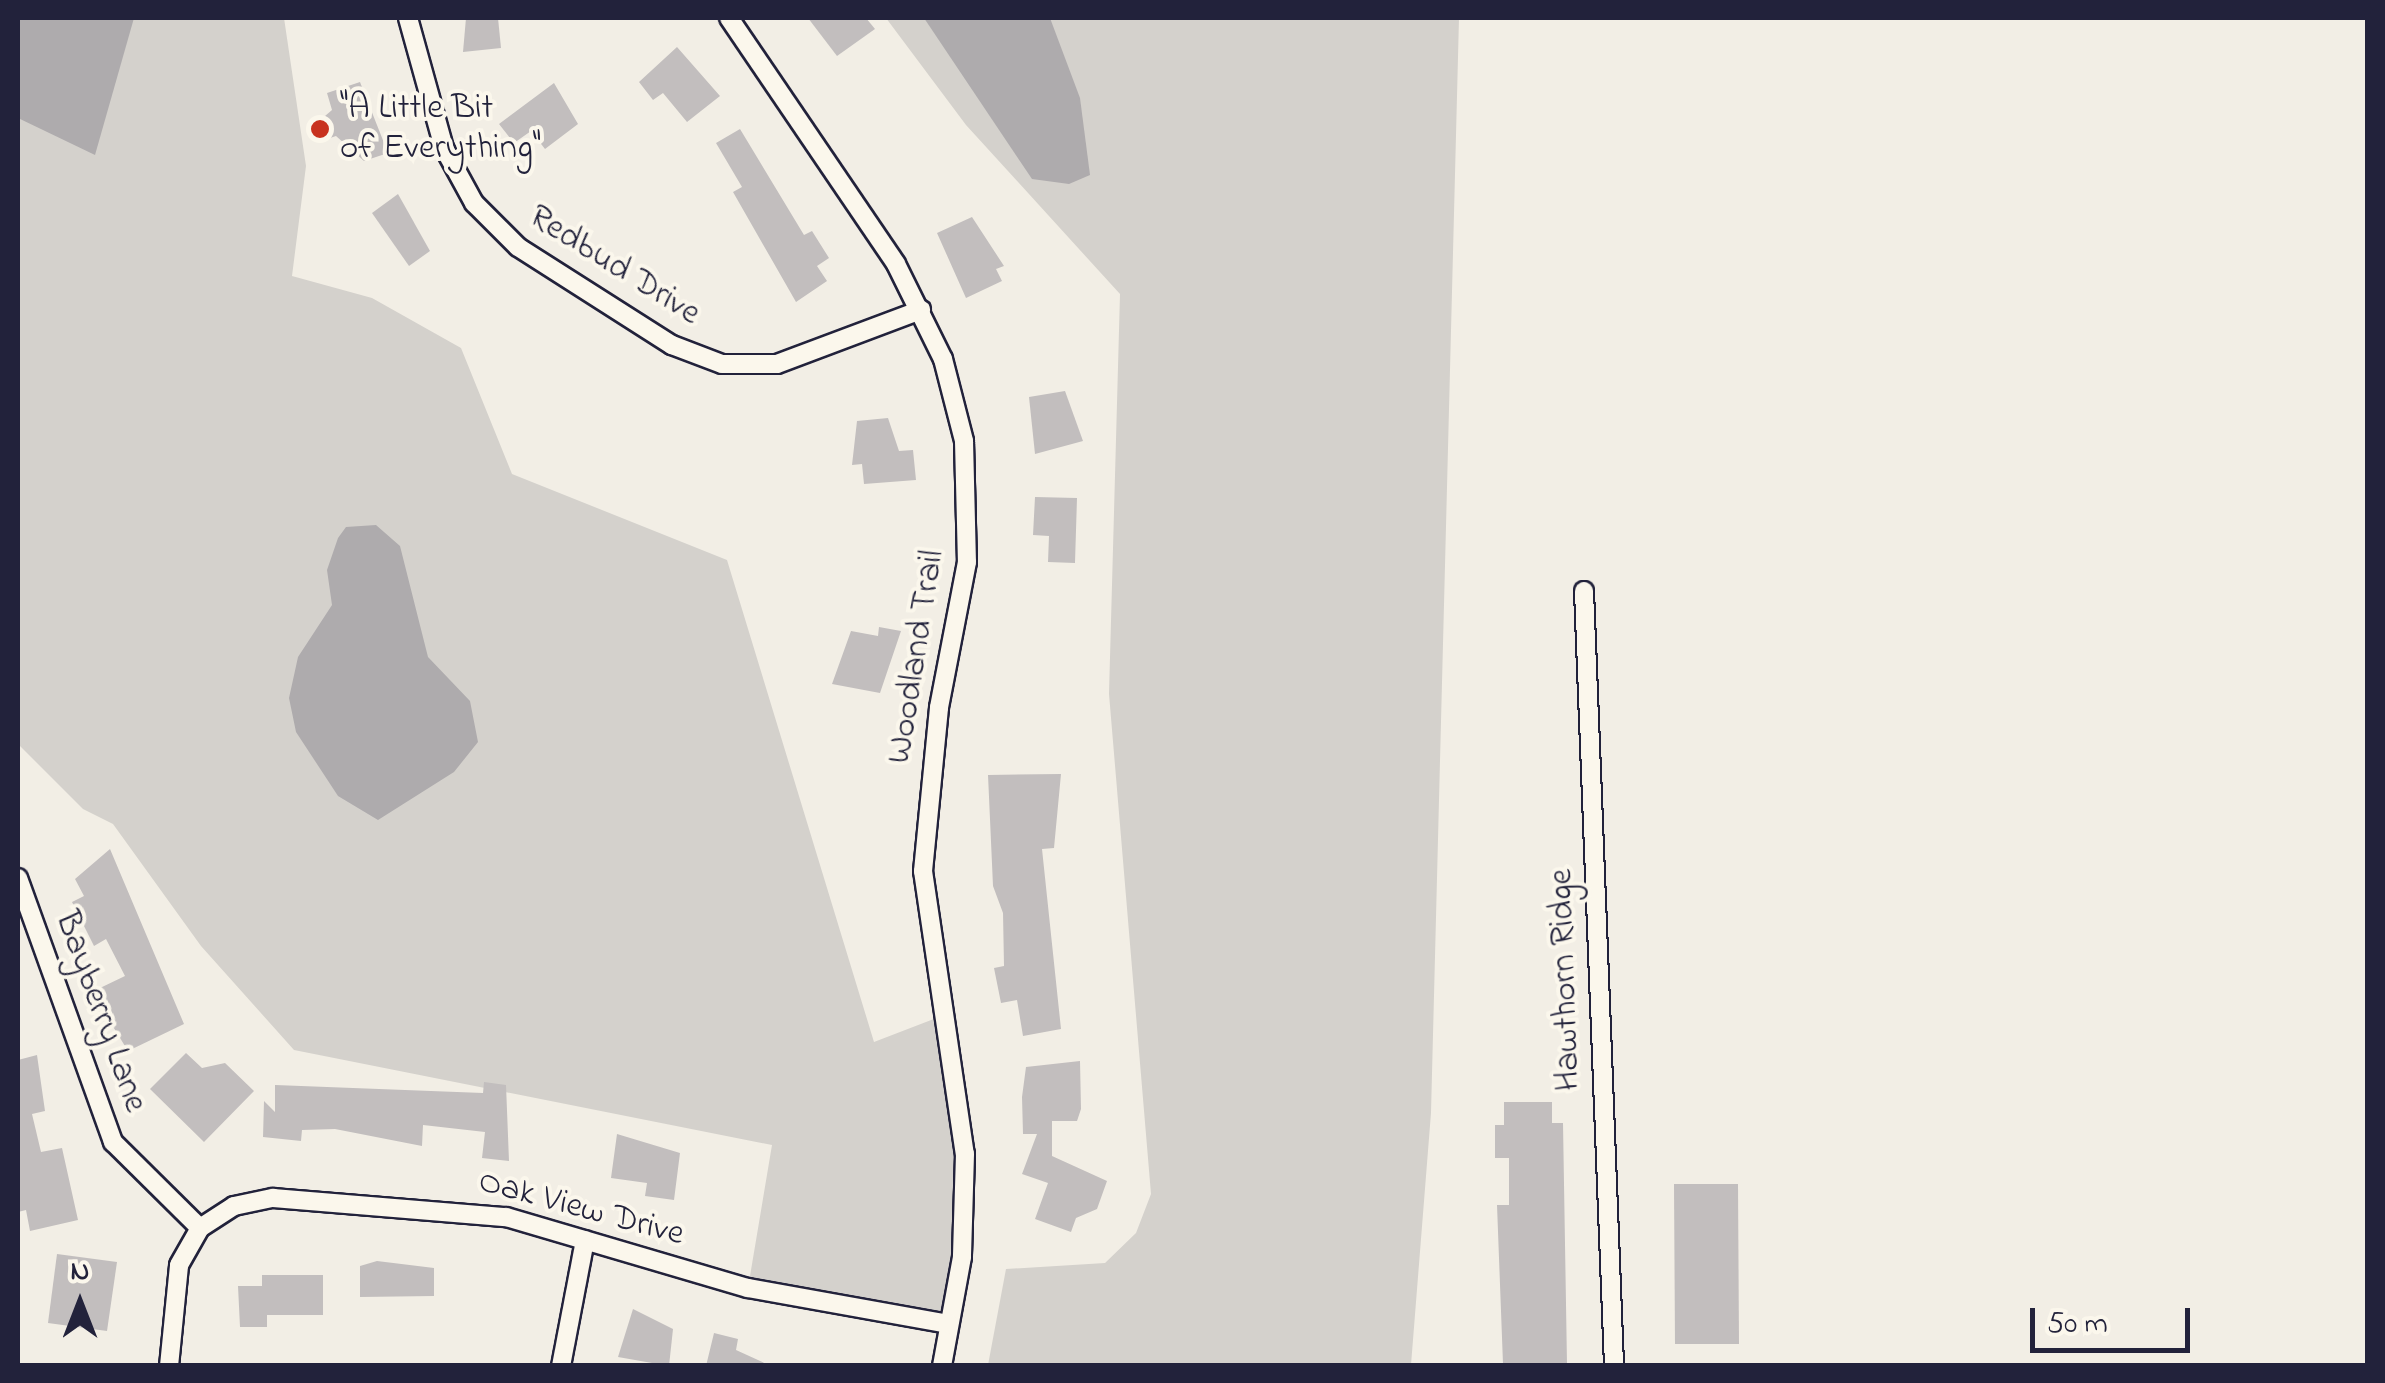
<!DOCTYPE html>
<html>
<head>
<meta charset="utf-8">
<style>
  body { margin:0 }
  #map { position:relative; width:2385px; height:1383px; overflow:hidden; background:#f2eee5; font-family:"Indie Flower",sans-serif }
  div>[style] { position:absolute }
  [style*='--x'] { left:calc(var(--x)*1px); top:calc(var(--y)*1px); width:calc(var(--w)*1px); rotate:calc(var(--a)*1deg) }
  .green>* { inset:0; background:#d4d1cc }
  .water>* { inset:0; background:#aeabad }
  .building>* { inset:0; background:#c2bebe }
  .roads { filter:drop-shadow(2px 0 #22223b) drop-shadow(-2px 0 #22223b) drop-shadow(0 2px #22223b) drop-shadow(0 -2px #22223b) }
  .street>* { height:18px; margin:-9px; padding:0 9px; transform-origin:9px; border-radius:9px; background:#fbf7ec }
  .dots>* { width:28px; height:28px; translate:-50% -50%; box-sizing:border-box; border:5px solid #fbf7ec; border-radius:50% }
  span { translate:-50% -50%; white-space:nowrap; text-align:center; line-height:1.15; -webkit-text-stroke:8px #fbf7ec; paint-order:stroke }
  .poi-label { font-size:35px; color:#22223b }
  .left { translate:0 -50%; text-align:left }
  .street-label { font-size:35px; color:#22223b }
  .frame { position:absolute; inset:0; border:20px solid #22223b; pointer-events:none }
  .north { position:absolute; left:30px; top:1253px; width:100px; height:100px; -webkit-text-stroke:8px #fbf7ec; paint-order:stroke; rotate:0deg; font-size:28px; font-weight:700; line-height:40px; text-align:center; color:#22223b }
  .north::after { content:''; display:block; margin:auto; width:35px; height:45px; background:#22223b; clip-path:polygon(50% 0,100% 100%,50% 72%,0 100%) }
  .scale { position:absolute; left:2030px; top:1308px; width:160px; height:45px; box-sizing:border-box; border:5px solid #22223b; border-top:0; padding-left:12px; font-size:30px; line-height:35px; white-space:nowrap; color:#22223b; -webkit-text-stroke:8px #fbf7ec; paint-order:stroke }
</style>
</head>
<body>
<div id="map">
  <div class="green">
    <div style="clip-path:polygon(18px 18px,284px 18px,306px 166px,292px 276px,372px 298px,461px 348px,512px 474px,727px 560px,874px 1042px,939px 1017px,962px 1120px,949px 1324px,748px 1288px,772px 1145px,294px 1050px,201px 946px,113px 824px,83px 809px,18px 744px)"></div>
    <div style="clip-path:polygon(886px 18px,1459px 18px,1431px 1113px,1411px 1365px,988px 1365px,1006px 1269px,1105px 1263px,1136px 1233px,1151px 1194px,1109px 694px,1120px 294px,966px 125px)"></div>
  </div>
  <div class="water">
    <div style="clip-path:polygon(18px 18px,134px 18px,95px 155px,18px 118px)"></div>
    <div style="clip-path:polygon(924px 18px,1050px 18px,1080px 98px,1090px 175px,1069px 184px,1032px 179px)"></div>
    <div style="clip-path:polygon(376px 525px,400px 546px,428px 657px,470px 701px,478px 742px,454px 772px,378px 820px,338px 796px,296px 732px,289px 698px,298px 657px,332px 605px,327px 570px,338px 538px,346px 527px)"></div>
  </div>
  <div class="building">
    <div style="clip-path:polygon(466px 18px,498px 18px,501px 48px,463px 52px)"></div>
    <div style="clip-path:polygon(808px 18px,866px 18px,875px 29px,837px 56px)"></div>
    <div style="clip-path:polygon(677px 47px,720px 96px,687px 122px,663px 93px,653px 100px,639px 82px)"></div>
    <div style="clip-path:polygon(360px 82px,388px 153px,364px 161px,336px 136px,324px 140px,318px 122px,332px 110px,327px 93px)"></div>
    <div style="clip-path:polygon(554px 83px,578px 124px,545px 149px,531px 131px,514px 143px,499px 124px)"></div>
    <div style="clip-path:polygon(740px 129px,804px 235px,812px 231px,829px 258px,817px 266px,827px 281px,796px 302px,733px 192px,742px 187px,716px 143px)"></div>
    <div style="clip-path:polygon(398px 194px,430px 251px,409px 266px,372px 213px)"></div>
    <div style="clip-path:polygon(972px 217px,1004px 266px,996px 269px,1002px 281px,966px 298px,937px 233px)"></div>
    <div style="clip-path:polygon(1065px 391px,1083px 441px,1035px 454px,1029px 397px)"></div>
    <div style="clip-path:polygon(888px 418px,899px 451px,913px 450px,916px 480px,864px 484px,862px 464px,852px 465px,857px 421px)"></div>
    <div style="clip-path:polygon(1035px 497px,1077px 498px,1075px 563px,1048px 562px,1049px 536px,1033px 535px)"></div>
    <div style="clip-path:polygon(879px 627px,901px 631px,880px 693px,832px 684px,851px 631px,878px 636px)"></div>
    <div style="clip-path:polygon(1061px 774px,1054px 848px,1042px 849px,1061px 1029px,1023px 1036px,1017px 1000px,1001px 1003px,994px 968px,1004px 966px,1003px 913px,993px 886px,988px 775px)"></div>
    <div style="clip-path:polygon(110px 849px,184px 1024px,128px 1051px,98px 1002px,100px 988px,125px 976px,106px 939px,94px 946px,72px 902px,84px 896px,75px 879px)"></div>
    <div style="clip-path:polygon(186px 1053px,202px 1068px,225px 1063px,254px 1091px,204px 1142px,150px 1089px)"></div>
    <div style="clip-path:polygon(37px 1055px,45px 1111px,32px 1114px,41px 1152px,62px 1148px,78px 1220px,30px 1231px,26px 1210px,18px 1212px,18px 1060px)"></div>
    <div style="clip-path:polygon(1080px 1061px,1081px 1109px,1077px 1121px,1052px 1121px,1052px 1156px,1107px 1181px,1097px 1209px,1076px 1218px,1071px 1232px,1035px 1219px,1048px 1183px,1022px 1174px,1037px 1134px,1023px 1134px,1022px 1097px,1026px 1067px)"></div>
    <div style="clip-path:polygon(484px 1082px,506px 1085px,509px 1161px,482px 1158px,485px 1132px,423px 1125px,422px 1146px,335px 1129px,302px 1130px,301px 1141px,263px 1137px,264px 1101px,275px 1112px,275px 1085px,483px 1093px)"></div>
    <div style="clip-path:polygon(1504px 1102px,1552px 1102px,1552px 1123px,1563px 1123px,1567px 1364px,1503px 1364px,1497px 1205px,1509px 1205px,1509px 1158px,1495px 1158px,1495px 1125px,1504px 1125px)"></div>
    <div style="clip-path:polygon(617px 1134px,680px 1153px,674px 1200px,645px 1196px,647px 1183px,611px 1178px)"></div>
    <div style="clip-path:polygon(1674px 1184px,1738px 1184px,1739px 1344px,1675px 1344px)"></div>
    <div style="clip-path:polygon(57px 1254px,117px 1262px,107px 1331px,48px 1323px)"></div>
    <div style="clip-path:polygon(377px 1261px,434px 1268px,434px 1296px,360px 1297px,360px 1266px)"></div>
    <div style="clip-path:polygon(262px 1275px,323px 1275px,323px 1315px,267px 1315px,267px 1327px,240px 1327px,238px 1286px,262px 1286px)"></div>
    <div style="clip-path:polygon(633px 1309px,673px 1329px,669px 1366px,618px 1357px)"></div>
    <div style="clip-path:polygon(714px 1333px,738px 1339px,736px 1350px,771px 1366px,706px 1366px)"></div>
  </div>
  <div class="roads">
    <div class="street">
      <div style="--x:408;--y:18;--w:135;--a:74.5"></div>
      <div style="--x:444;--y:148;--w:63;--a:61.4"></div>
      <div style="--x:474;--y:203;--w:62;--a:45"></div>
      <div style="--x:518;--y:247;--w:183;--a:32.5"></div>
      <div style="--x:672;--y:345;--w:53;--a:20.8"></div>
      <div style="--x:722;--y:364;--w:55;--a:0"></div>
      <div style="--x:777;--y:364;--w:154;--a:-20.6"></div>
      <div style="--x:729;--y:18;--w:297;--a:55.8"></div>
      <div style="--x:896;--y:264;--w:106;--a:63.7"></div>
      <div style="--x:943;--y:359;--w:85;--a:75.6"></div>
      <div style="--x:964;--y:441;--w:121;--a:88.6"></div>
      <div style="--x:967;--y:562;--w:149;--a:100.9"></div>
      <div style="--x:939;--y:708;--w:164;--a:95.6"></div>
      <div style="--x:923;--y:871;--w:286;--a:81.6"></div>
      <div style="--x:965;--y:1154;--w:103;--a:91.7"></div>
      <div style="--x:962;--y:1257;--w:111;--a:100.4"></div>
      <div style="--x:1584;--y:591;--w:776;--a:87.78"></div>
      <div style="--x:18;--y:878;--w:281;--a:70.2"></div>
      <div style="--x:113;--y:1142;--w:122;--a:44.7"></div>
      <div style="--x:169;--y:1366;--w:101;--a:-84.3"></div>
      <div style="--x:179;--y:1265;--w:43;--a:-60.4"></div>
      <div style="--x:200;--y:1228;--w:40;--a:-32.9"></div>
      <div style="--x:234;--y:1206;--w:40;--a:-12"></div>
      <div style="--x:273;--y:1198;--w:234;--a:4.7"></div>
      <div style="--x:506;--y:1217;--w:252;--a:16.4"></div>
      <div style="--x:748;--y:1288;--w:204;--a:10.2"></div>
      <div style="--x:561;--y:1366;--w:128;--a:-79.2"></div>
    </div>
  </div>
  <div class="dots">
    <div style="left:320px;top:129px;background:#c8321e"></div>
  </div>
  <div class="poi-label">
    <span class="left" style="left:340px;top:129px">"A Little Bit<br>of Everything"</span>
  </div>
  <div class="street-label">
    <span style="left:614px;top:266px;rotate:32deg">Redbud Drive</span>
    <span style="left:917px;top:657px;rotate:-81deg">Woodland Trail</span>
    <span style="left:1566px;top:980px;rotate:-92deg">Hawthorn Ridge</span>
    <span style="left:100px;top:1012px;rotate:70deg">Bayberry Lane</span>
    <span style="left:581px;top:1209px;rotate:15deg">Oak View Drive</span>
  </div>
  <div class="frame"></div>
  <div class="north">N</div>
  <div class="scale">50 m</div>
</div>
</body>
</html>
